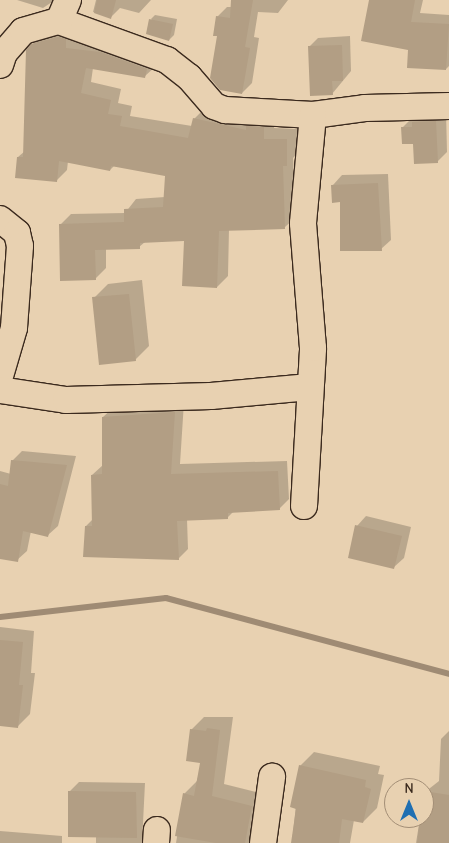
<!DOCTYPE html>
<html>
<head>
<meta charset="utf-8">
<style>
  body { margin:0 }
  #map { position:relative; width:449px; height:843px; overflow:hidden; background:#e8d1b1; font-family:"Comic Neue",sans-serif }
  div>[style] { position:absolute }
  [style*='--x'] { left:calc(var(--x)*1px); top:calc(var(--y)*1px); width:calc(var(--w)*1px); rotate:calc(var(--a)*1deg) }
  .shadow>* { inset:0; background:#0003 }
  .stream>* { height:6px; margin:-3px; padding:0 3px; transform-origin:3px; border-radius:3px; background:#9f8b74 }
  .building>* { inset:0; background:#b29e84 }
  .roads { filter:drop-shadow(1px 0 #3b2a1e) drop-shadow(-1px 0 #3b2a1e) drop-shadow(0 1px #3b2a1e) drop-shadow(0 -1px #3b2a1e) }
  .minor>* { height:26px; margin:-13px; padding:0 13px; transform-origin:13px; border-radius:13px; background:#e8d1b1 }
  span { translate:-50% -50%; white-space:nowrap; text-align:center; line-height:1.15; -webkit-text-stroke:5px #e8d1b1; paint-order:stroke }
  .north { position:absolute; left:384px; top:778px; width:50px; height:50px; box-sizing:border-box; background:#e8d1b1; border:1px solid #a38e76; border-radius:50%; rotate:0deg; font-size:14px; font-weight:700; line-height:20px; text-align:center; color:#3b2a1e }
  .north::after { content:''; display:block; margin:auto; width:18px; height:22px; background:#1f6fb2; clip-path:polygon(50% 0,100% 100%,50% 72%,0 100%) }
</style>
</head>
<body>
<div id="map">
  <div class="shadow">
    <div style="clip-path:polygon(17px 0,55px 0,43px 8px)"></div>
    <div style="clip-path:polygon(96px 0,151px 0,139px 13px,120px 8px,111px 17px,93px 12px)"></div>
    <div style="clip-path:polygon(232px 0,288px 0,278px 13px,258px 12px,254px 37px,259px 38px,252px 83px,242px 93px,219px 35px,217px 17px,227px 7px,232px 7px)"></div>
    <div style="clip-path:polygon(369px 0,423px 0,420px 13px,449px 15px,449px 66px,446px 69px,410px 49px)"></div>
    <div style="clip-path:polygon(155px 15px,177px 19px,174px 35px,169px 40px,151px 19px)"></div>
    <div style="clip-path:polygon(76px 33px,156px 66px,145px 76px,93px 68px,91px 82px,121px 89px,118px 103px,132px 106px,130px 116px,192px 126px,194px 119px,205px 108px,274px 117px,274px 128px,297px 129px,297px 154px,293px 158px,296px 217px,285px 227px,229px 229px,228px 276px,217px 287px,186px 240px,145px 242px,139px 247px,106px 248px,106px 268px,95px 279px,60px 225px,71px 214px,125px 213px,136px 199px,165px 197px,167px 174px,114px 166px,110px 170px,68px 161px,67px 170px,56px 181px,18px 157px,25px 151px,32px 45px,43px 34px)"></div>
    <div style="clip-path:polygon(350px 36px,351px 71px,332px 94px,309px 47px,318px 38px)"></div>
    <div style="clip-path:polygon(446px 112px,447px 152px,437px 162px,414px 143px,402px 128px,412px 118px)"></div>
    <div style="clip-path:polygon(388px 174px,391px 240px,381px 249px,333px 185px,342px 175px)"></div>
    <div style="clip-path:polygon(142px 280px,149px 346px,135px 360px,94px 298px,108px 284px)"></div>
    <div style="clip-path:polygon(184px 402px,180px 464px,287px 461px,289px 499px,279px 509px,234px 511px,228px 517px,187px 519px,188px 549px,178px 559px,86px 526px,93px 519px,92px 475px,103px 465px,103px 417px,114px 407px)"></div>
    <div style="clip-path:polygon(22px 451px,76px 456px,58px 526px,48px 535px,31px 531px,27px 551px,17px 560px,0 557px,0 471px,11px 474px,12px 461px)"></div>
    <div style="clip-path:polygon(366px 516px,411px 527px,404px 558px,394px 567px,357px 526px)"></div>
    <div style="clip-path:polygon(0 627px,34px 631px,31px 673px,35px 673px,30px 714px,18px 726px,0 724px)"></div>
    <div style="clip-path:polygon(204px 717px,233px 717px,224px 784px,264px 794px,255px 843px,176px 843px,184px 794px,197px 781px,202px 762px,191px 730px)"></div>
    <div style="clip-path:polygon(449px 731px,449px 843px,416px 843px,420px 818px,424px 818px,425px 792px,439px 781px,441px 739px)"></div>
    <div style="clip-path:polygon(314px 752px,380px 766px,378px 774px,384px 775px,377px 808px,363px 822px,354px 820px,350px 843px,292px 843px,300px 766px)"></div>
    <div style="clip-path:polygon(79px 782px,145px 783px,142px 843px,96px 843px,96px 836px,70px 791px)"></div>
    <div style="clip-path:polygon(0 831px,62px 836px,62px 843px,0 843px)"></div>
  </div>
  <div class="stream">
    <div style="--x:0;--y:617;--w:167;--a:-6.5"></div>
    <div style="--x:166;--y:598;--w:293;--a:15"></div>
  </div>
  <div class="building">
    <div style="clip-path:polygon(97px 0,116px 0,111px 19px,94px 13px)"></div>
    <div style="clip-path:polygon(231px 0,253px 0,245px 47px,250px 48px,242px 94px,220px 90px,210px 78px,217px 36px,213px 36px,216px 16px,230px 18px)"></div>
    <div style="clip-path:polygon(369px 0,415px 0,411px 22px,449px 24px,446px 70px,407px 68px,408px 50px,361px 41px)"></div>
    <div style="clip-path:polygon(149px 19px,173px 24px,169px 41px,146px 34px)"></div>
    <div style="clip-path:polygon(58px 37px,66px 39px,66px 48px,100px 52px,147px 69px,145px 78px,86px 68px,81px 93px,111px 100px,108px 114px,122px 116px,120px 126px,188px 138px,193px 118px,246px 130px,246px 126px,264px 127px,264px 139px,287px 139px,287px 166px,283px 166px,285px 229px,219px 231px,217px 288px,182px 286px,184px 241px,140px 243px,140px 249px,95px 250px,96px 280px,60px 281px,59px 224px,124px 222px,124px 209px,163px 207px,165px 176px,111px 166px,110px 171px,59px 161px,57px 182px,15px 178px,17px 157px,23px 157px,26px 50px,31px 44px)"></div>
    <div style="clip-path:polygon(342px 45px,343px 81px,332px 81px,333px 95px,310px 96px,308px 46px)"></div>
    <div style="clip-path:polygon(436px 121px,438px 163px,414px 164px,413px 144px,402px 144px,401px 127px,412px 127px,412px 122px)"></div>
    <div style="clip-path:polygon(378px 183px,382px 251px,340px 251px,340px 202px,332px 203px,331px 185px)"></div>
    <div style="clip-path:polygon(129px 294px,136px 361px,99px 365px,92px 297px)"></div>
    <div style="clip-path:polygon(175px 412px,171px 474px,278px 471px,280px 510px,228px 513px,228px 519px,177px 521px,179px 560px,83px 557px,85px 526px,92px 526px,91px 475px,102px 474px,102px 417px)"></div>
    <div style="clip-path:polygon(11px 460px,67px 465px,48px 537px,23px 531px,18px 562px,0 559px,0 484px,8px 486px)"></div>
    <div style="clip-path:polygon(355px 525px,402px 536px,394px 569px,348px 558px)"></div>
    <div style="clip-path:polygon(0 640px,23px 642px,19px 685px,23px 685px,18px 728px,0 726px)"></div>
    <div style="clip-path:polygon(207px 728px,220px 730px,212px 796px,252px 806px,245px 843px,216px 843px,175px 836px,183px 793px,194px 796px,200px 763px,186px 761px,190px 729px,206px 731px)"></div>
    <div style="clip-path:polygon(299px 765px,366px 780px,365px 787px,371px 789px,363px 823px,342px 819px,339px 843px,291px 843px,296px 809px,290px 807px)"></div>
    <div style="clip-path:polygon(68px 791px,136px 792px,137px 838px,68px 837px)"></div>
    <div style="clip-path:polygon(424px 791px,449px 795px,449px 843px,417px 843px,420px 818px,424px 818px)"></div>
  </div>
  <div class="roads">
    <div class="minor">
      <div style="--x:59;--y:21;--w:115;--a:19.9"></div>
      <div style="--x:167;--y:60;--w:28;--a:38"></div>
      <div style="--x:189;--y:77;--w:38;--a:49"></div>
      <div style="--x:214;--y:106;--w:12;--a:20"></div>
      <div style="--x:225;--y:110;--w:88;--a:3.3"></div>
      <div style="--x:313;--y:115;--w:52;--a:-7.7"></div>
      <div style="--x:365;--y:108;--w:84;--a:-1.4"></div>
      <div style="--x:0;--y:65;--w:13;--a:-72"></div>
      <div style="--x:4;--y:53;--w:29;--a:-49"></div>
      <div style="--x:23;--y:31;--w:37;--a:-16"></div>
      <div style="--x:59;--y:21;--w:23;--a:-67"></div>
      <div style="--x:0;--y:219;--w:22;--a:39"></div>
      <div style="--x:17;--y:233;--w:13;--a:77"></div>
      <div style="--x:20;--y:246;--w:82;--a:94.2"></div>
      <div style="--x:14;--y:328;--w:50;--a:106.3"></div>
      <div style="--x:0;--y:390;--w:67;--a:8.6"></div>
      <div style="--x:66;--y:400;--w:145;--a:-1.6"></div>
      <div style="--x:211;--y:396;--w:99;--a:-5.2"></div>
      <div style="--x:304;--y:506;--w:158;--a:-86.7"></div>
      <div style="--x:313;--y:348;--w:125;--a:-94.6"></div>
      <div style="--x:303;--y:223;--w:108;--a:-84.7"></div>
      <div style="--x:156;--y:843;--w:13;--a:-86"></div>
      <div style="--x:263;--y:843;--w:67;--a:-82.2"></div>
    </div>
  </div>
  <div class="north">N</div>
</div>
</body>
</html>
